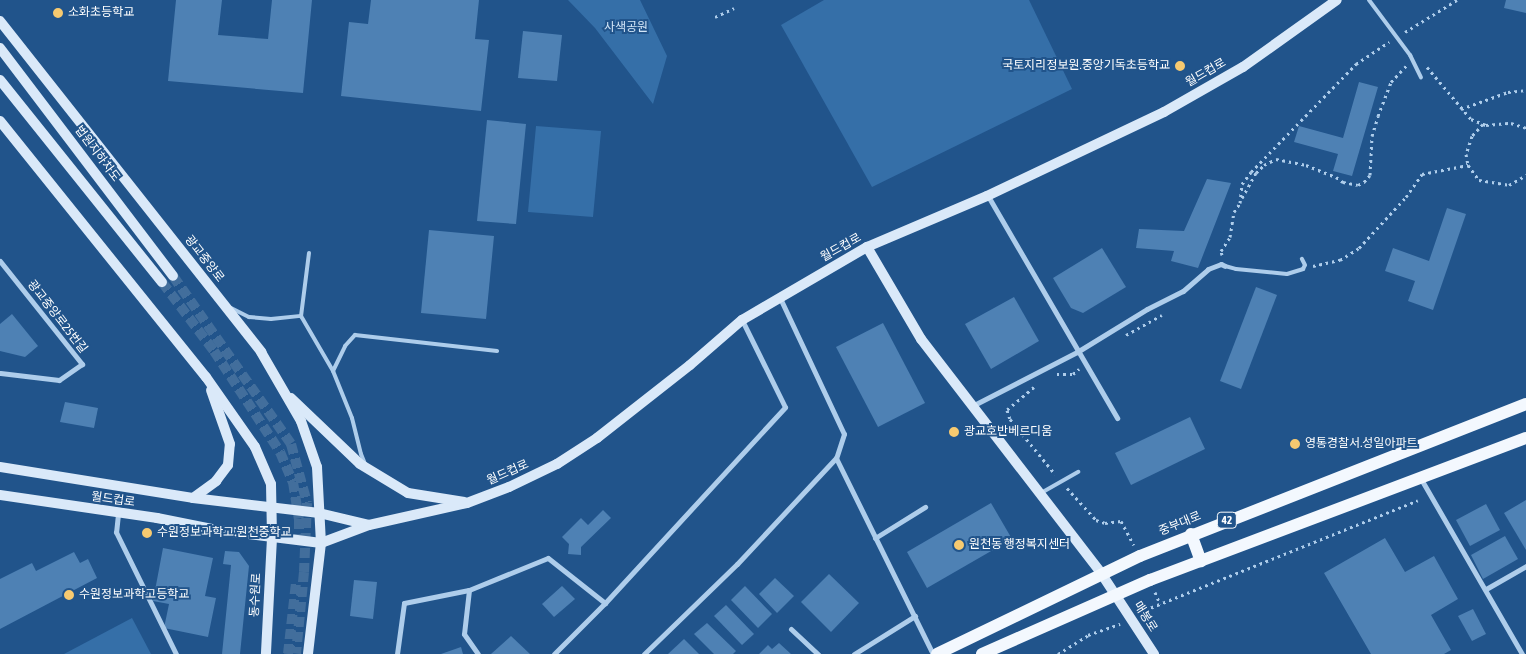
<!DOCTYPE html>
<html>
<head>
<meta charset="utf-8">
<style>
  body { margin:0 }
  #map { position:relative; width:1526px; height:654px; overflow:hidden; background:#21548b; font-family:"Asap Condensed","Noto Sans KR",sans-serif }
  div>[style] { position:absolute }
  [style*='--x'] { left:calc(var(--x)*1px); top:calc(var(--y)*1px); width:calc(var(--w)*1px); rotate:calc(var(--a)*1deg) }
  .green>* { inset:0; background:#356fa8 }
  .building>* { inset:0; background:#4e81b4 }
  .secondary-tunnel>* { height:10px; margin-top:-5px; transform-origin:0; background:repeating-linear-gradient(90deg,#426e9c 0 10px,transparent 0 15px) }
  .path>* { height:3px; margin-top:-1.5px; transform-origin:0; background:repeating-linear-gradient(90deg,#aecdeb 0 2.5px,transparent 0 6.5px) }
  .lane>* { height:4px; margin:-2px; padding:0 2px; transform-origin:2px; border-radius:2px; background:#aecdeb }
  .street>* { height:5px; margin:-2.5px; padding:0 2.5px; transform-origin:2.5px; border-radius:2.5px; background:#aecdeb }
  .secondary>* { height:10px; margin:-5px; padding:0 5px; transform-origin:5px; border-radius:5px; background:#dae9f9 }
  .primary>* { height:12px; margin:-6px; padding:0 6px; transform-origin:6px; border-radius:6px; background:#f3f8fe }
  .dots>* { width:14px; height:14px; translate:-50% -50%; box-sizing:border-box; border:2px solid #21548b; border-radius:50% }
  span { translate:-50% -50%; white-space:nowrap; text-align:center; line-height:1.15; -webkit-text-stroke:4px #21548b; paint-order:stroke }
  .shield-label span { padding:1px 4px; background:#21548b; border:1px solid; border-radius:4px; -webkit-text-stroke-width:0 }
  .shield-label { font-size:11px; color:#fff; font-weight:700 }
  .poi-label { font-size:12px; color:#fff }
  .left { translate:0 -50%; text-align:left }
  .right { translate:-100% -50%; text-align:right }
  .park-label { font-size:12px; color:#d3e6f8 }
  .street-label { font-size:12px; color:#fff }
</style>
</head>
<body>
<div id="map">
  <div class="green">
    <div style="clip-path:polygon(568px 0,640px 0,667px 56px,653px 104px,595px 28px)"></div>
    <div style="clip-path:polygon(824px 0,1029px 0,1072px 89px,872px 187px,781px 25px)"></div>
    <div style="clip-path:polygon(536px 126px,601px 131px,593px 217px,528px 212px)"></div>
    <div style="clip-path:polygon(132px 618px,151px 654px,64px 654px)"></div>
  </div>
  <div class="building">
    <div style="clip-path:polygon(176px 0,222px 0,218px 35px,268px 39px,272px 0,312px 0,303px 93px,168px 81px)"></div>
    <div style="clip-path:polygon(371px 0,479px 0,475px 39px,489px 40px,481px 111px,341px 96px,349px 22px,368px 24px)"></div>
    <div style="clip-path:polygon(1506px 0,1526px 0,1526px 13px,1504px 8px)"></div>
    <div style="clip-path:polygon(523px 31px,562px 35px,557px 81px,518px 78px)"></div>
    <div style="clip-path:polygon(1359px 82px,1378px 87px,1352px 176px,1333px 171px,1338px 154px,1294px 142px,1299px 126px,1343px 138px)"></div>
    <div style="clip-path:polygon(487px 120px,526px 124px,516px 224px,477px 221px)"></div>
    <div style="clip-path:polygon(1207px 179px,1231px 183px,1198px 268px,1171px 261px,1174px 251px,1136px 248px,1139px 229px,1184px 231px)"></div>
    <div style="clip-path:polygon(1447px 208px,1466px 214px,1433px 310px,1408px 301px,1415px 281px,1385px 271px,1393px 248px,1429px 261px)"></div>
    <div style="clip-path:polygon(429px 230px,494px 236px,486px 319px,421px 313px)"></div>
    <div style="clip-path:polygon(1102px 248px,1126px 287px,1083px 313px,1071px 308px,1053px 278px)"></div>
    <div style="clip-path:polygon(1256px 287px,1277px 295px,1241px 389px,1220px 381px)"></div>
    <div style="clip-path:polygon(1014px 297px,1039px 341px,991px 369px,965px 324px)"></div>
    <div style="clip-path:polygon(12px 314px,38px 346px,25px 357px,0 351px,0 324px)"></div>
    <div style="clip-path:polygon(883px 323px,925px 403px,878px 427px,836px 347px)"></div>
    <div style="clip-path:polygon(65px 402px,98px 408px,94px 428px,60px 422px)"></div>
    <div style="clip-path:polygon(1190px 417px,1205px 449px,1131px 485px,1115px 453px)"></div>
    <div style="clip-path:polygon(1526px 500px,1526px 550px,1504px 513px)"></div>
    <div style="clip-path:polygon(991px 503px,1012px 539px,927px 588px,907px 552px)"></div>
    <div style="clip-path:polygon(1486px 504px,1500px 530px,1470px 546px,1456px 520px)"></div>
    <div style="clip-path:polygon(603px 510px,611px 518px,581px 547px,581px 555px,568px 554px,569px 544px,562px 537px,581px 518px,588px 525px)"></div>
    <div style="clip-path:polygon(1505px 536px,1518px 559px,1483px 579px,1471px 555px)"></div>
    <div style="clip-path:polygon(1385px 538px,1405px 572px,1434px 556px,1458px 599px,1431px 615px,1451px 650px,1444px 654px,1371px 654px,1324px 573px)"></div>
    <div style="clip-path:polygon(163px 548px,213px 558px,205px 596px,216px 598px,208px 637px,164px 628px,169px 604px,153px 601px)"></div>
    <div style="clip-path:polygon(225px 551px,239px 552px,249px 566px,240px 654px,222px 654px,231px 565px,223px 564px)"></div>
    <div style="clip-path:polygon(74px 552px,80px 563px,88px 559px,97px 578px,0 629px,0 579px,32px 563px,36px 571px)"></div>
    <div style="clip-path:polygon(829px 574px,859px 603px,831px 632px,801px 602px)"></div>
    <div style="clip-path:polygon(775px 578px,794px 596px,777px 613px,759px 594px)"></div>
    <div style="clip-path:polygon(354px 580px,377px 582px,373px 619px,350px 616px)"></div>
    <div style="clip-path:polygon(562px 586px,575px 599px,554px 617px,542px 604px)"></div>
    <div style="clip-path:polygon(745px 586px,772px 614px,758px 628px,731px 600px)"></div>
    <div style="clip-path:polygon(726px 605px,754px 634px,742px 645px,714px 616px)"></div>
    <div style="clip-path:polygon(1473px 609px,1486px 634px,1472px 641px,1458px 616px)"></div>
    <div style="clip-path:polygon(707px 623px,736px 651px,733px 654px,714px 654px,694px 634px)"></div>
    <div style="clip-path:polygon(511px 636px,530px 654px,491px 654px)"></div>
    <div style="clip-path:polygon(684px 639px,699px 654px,668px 654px)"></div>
    <div style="clip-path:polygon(779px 643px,791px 654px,759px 654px,768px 645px,772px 649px)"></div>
    <div style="clip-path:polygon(461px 647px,463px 654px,441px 654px)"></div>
  </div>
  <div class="secondary-tunnel">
    <div style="--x:173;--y:276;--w:205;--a:54.9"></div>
    <div style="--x:291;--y:444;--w:61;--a:74.8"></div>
    <div style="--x:307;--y:503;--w:69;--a:92.5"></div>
    <div style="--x:304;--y:572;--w:82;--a:95.6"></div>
    <div style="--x:162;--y:282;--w:86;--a:53"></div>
    <div style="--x:214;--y:351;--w:121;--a:56.8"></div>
    <div style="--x:280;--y:452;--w:33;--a:67"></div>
    <div style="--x:293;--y:482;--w:37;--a:81"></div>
    <div style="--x:299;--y:519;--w:29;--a:90"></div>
    <div style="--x:288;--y:654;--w:71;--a:-83.6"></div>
  </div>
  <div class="path">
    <div style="--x:715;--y:17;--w:21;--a:-25"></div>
    <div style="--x:1405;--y:32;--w:61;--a:-31.6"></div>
    <div style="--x:1427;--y:67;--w:68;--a:49.8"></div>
    <div style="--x:1471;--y:119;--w:16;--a:22"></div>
    <div style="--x:1486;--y:125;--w:25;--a:-5"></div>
    <div style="--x:1511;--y:123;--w:16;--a:18"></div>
    <div style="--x:1461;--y:109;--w:50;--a:-19.9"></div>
    <div style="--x:1508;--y:92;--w:18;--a:-6"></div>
    <div style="--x:1483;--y:124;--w:16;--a:133"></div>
    <div style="--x:1472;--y:136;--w:19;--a:108"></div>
    <div style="--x:1466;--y:154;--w:11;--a:80"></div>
    <div style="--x:1468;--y:165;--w:19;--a:54"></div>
    <div style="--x:1479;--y:180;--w:30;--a:9"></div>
    <div style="--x:1509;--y:185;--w:20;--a:-30"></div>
    <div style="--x:1242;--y:198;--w:29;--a:-61"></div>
    <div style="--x:1256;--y:173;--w:11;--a:-45"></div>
    <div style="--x:1264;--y:165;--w:13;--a:-27"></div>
    <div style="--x:1276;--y:159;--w:31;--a:11"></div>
    <div style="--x:1306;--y:165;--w:32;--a:22"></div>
    <div style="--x:1336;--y:177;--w:9;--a:36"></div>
    <div style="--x:1343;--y:182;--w:15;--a:11"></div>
    <div style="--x:1358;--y:185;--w:7;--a:-27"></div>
    <div style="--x:1364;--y:182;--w:9;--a:-49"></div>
    <div style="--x:1370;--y:175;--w:39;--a:-87"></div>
    <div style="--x:1372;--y:136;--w:21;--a:-73"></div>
    <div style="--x:1378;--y:116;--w:36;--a:-69"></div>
    <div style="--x:1391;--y:82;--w:23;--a:-47"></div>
    <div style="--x:1222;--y:255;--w:4;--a:-104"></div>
    <div style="--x:1221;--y:251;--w:17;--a:-57"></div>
    <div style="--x:1230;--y:237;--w:25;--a:-81"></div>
    <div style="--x:1234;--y:212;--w:11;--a:-56"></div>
    <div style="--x:1240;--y:203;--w:19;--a:-84"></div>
    <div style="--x:1242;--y:184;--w:15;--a:-53"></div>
    <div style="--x:1251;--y:172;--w:151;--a:-45.8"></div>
    <div style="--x:1356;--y:64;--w:40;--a:-34"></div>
    <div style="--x:1313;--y:266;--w:28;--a:-13"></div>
    <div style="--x:1340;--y:260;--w:22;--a:-32"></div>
    <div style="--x:1359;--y:248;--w:69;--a:-47.3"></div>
    <div style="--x:1406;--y:197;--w:28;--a:-55"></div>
    <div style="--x:1422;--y:174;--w:47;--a:-11.1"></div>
    <div style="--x:1126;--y:335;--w:41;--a:-29.1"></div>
    <div style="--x:1057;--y:374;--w:16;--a:0"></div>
    <div style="--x:1073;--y:374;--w:8;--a:-40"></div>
    <div style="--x:1034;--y:387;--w:35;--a:140"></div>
    <div style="--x:1007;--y:410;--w:9;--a:72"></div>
    <div style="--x:1010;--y:419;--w:71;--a:50.7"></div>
    <div style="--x:1067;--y:488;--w:43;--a:47.8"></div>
    <div style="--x:1096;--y:520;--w:9;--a:18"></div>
    <div style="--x:1105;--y:523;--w:16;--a:-7"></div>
    <div style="--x:1121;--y:521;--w:27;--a:62"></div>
    <div style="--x:1155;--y:592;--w:13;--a:67"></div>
    <div style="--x:1152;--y:624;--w:16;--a:-117"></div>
    <div style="--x:1145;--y:610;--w:294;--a:-21.9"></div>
    <div style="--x:1058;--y:654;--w:36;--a:-32"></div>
    <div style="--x:1088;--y:635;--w:34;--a:-19"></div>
  </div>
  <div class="lane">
    <div style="--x:1369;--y:0;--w:69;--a:53.3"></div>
    <div style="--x:1410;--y:55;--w:25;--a:64"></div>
    <div style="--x:309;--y:253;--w:64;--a:97.2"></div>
    <div style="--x:301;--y:316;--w:64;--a:59.8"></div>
    <div style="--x:333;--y:371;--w:51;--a:68"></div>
    <div style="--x:352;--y:418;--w:37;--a:76"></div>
    <div style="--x:361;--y:454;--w:11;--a:68"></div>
    <div style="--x:1225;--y:266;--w:11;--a:15"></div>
    <div style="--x:1236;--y:269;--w:51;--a:5.6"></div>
    <div style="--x:1287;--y:274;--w:17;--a:-17"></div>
    <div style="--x:1303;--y:269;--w:4;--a:-63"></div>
    <div style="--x:1305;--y:265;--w:7;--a:-117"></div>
    <div style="--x:231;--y:308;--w:20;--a:27"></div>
    <div style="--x:249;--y:317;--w:22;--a:5"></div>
    <div style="--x:271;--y:319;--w:30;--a:-6"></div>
    <div style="--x:333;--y:371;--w:28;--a:-64"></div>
    <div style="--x:345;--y:346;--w:15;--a:-48"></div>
    <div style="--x:355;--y:335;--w:143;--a:6.4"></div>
    <div style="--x:1041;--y:493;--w:43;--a:-29.6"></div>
  </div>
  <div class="street">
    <div style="--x:988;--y:196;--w:257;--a:59.8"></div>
    <div style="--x:0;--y:261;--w:132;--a:51.5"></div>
    <div style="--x:82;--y:364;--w:28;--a:145"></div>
    <div style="--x:59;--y:380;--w:59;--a:-173.2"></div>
    <div style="--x:780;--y:298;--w:150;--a:64.8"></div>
    <div style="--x:844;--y:434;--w:25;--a:108"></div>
    <div style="--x:972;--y:406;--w:118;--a:-27.2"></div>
    <div style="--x:1077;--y:352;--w:82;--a:-31.6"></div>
    <div style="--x:1147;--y:309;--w:40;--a:-26.6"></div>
    <div style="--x:1183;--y:291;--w:33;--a:-41"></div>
    <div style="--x:1208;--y:269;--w:14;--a:-21"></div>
    <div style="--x:1221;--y:264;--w:4;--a:27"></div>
    <div style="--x:1421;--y:479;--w:202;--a:60"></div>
    <div style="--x:118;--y:514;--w:18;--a:96"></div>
    <div style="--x:116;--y:532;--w:136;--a:63.8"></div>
    <div style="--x:875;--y:538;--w:59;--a:-31.8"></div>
    <div style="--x:1486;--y:589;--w:46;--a:-29.9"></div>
    <div style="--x:469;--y:590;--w:44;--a:96.5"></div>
    <div style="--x:464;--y:634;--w:24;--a:55"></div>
    <div style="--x:791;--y:629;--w:37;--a:43"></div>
    <div style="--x:397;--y:654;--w:51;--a:-82.2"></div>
    <div style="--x:404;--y:603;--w:66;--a:-11.3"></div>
    <div style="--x:469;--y:590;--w:85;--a:-22.1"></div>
    <div style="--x:548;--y:558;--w:73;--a:38.3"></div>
    <div style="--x:554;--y:654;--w:72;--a:-45"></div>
    <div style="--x:605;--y:603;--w:266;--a:-47.4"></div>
    <div style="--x:785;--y:407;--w:97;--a:-116.3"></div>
    <div style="--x:644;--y:654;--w:129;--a:-44.1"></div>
    <div style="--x:737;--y:564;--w:145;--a:-47"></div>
    <div style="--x:836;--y:458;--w:219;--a:63.7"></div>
    <div style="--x:854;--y:654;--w:72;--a:-31.9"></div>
  </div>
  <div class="secondary">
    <div style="--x:0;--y:21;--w:422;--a:51.7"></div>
    <div style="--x:261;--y:352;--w:80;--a:59.9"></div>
    <div style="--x:301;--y:421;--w:49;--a:70.8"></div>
    <div style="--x:317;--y:467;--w:76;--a:87"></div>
    <div style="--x:321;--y:543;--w:112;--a:96.7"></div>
    <div style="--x:0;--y:48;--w:286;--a:52.8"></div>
    <div style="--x:0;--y:80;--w:259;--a:51.3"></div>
    <div style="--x:0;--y:121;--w:329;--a:51.2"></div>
    <div style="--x:206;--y:377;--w:85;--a:55"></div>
    <div style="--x:255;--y:447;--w:40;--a:66.6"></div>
    <div style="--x:271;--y:484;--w:54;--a:88.9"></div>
    <div style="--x:272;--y:538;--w:116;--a:93"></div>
    <div style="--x:867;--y:247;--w:107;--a:59.6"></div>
    <div style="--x:921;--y:339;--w:295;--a:52.4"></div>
    <div style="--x:1101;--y:573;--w:97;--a:56.8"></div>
    <div style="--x:291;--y:398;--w:95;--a:43.7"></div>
    <div style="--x:360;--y:464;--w:56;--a:31.1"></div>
    <div style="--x:408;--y:493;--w:57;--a:9.1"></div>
    <div style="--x:0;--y:467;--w:195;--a:9.1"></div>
    <div style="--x:193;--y:498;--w:127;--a:6.8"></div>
    <div style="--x:319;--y:513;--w:51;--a:13.5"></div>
    <div style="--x:0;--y:495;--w:159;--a:8.3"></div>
    <div style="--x:157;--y:518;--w:61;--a:11.3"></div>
    <div style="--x:217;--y:530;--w:105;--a:7.1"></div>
    <div style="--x:321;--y:543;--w:51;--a:-20.6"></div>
    <div style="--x:369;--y:525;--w:100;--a:-12.7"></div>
    <div style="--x:467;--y:503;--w:45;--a:-20.9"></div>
    <div style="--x:509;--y:487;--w:53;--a:-25.6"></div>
    <div style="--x:557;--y:464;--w:48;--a:-33"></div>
    <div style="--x:597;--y:438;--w:118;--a:-38.1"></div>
    <div style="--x:690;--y:365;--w:69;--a:-40.9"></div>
    <div style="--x:742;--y:320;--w:145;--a:-30.3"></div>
    <div style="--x:867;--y:247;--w:130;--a:-23"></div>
    <div style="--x:987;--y:196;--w:196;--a:-25.4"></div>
    <div style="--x:1164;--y:112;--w:91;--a:-29.7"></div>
    <div style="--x:1243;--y:67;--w:115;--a:-35.5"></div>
    <div style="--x:193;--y:498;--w:29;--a:-36"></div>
    <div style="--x:216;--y:481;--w:20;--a:-53"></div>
    <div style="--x:228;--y:465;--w:21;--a:-85"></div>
    <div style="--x:230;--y:444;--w:57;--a:-109.4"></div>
  </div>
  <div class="primary">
    <div style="--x:1191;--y:534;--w:29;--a:70"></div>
    <div style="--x:937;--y:654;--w:225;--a:-25.8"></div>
    <div style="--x:1140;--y:556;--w:415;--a:-21.5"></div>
    <div style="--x:982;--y:654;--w:184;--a:-23.8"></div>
    <div style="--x:1150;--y:580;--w:402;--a:-20.7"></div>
  </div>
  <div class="dots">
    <div style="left:58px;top:13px;background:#f7ca70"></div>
    <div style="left:1180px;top:66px;background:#f7ca70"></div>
    <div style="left:954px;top:432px;background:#f7ca70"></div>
    <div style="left:1295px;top:444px;background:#f7ca70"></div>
    <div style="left:147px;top:533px;background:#f7ca70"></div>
    <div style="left:959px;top:545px;background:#f7ca70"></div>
    <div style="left:69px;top:595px;background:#f7ca70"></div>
  </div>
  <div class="shield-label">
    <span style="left:1227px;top:520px">42</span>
  </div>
  <div class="poi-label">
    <span class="left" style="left:68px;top:13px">소화초등학교</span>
    <span class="right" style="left:1170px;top:66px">국토지리정보원.중앙기독초등학교</span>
    <span class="left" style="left:964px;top:432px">광교호반베르디움</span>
    <span class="left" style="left:1305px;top:444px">영통경찰서.성일아파트</span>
    <span class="left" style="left:157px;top:533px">수원정보과학고.원천중학교</span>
    <span class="left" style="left:969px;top:545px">원천동 행정복지센터</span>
    <span class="left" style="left:79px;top:595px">수원정보과학고등학교</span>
  </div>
  <div class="park-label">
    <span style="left:626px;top:28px">사색공원</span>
  </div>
  <div class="street-label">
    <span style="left:1206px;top:73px;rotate:-30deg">월드컵로</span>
    <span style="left:97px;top:154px;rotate:53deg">법원지하차도</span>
    <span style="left:841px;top:248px;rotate:-29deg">월드컵로</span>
    <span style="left:204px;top:259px;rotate:52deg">광교중앙로</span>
    <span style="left:57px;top:317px;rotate:52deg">광교중앙로25번길</span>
    <span style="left:508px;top:473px;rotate:-24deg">월드컵로</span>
    <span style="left:113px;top:500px;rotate:8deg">월드컵로</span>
    <span style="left:1180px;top:524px;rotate:-22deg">중부대로</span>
    <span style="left:256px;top:595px;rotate:-87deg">동수원로</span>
    <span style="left:1145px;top:617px;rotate:58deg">매봉로</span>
  </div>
</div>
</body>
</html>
